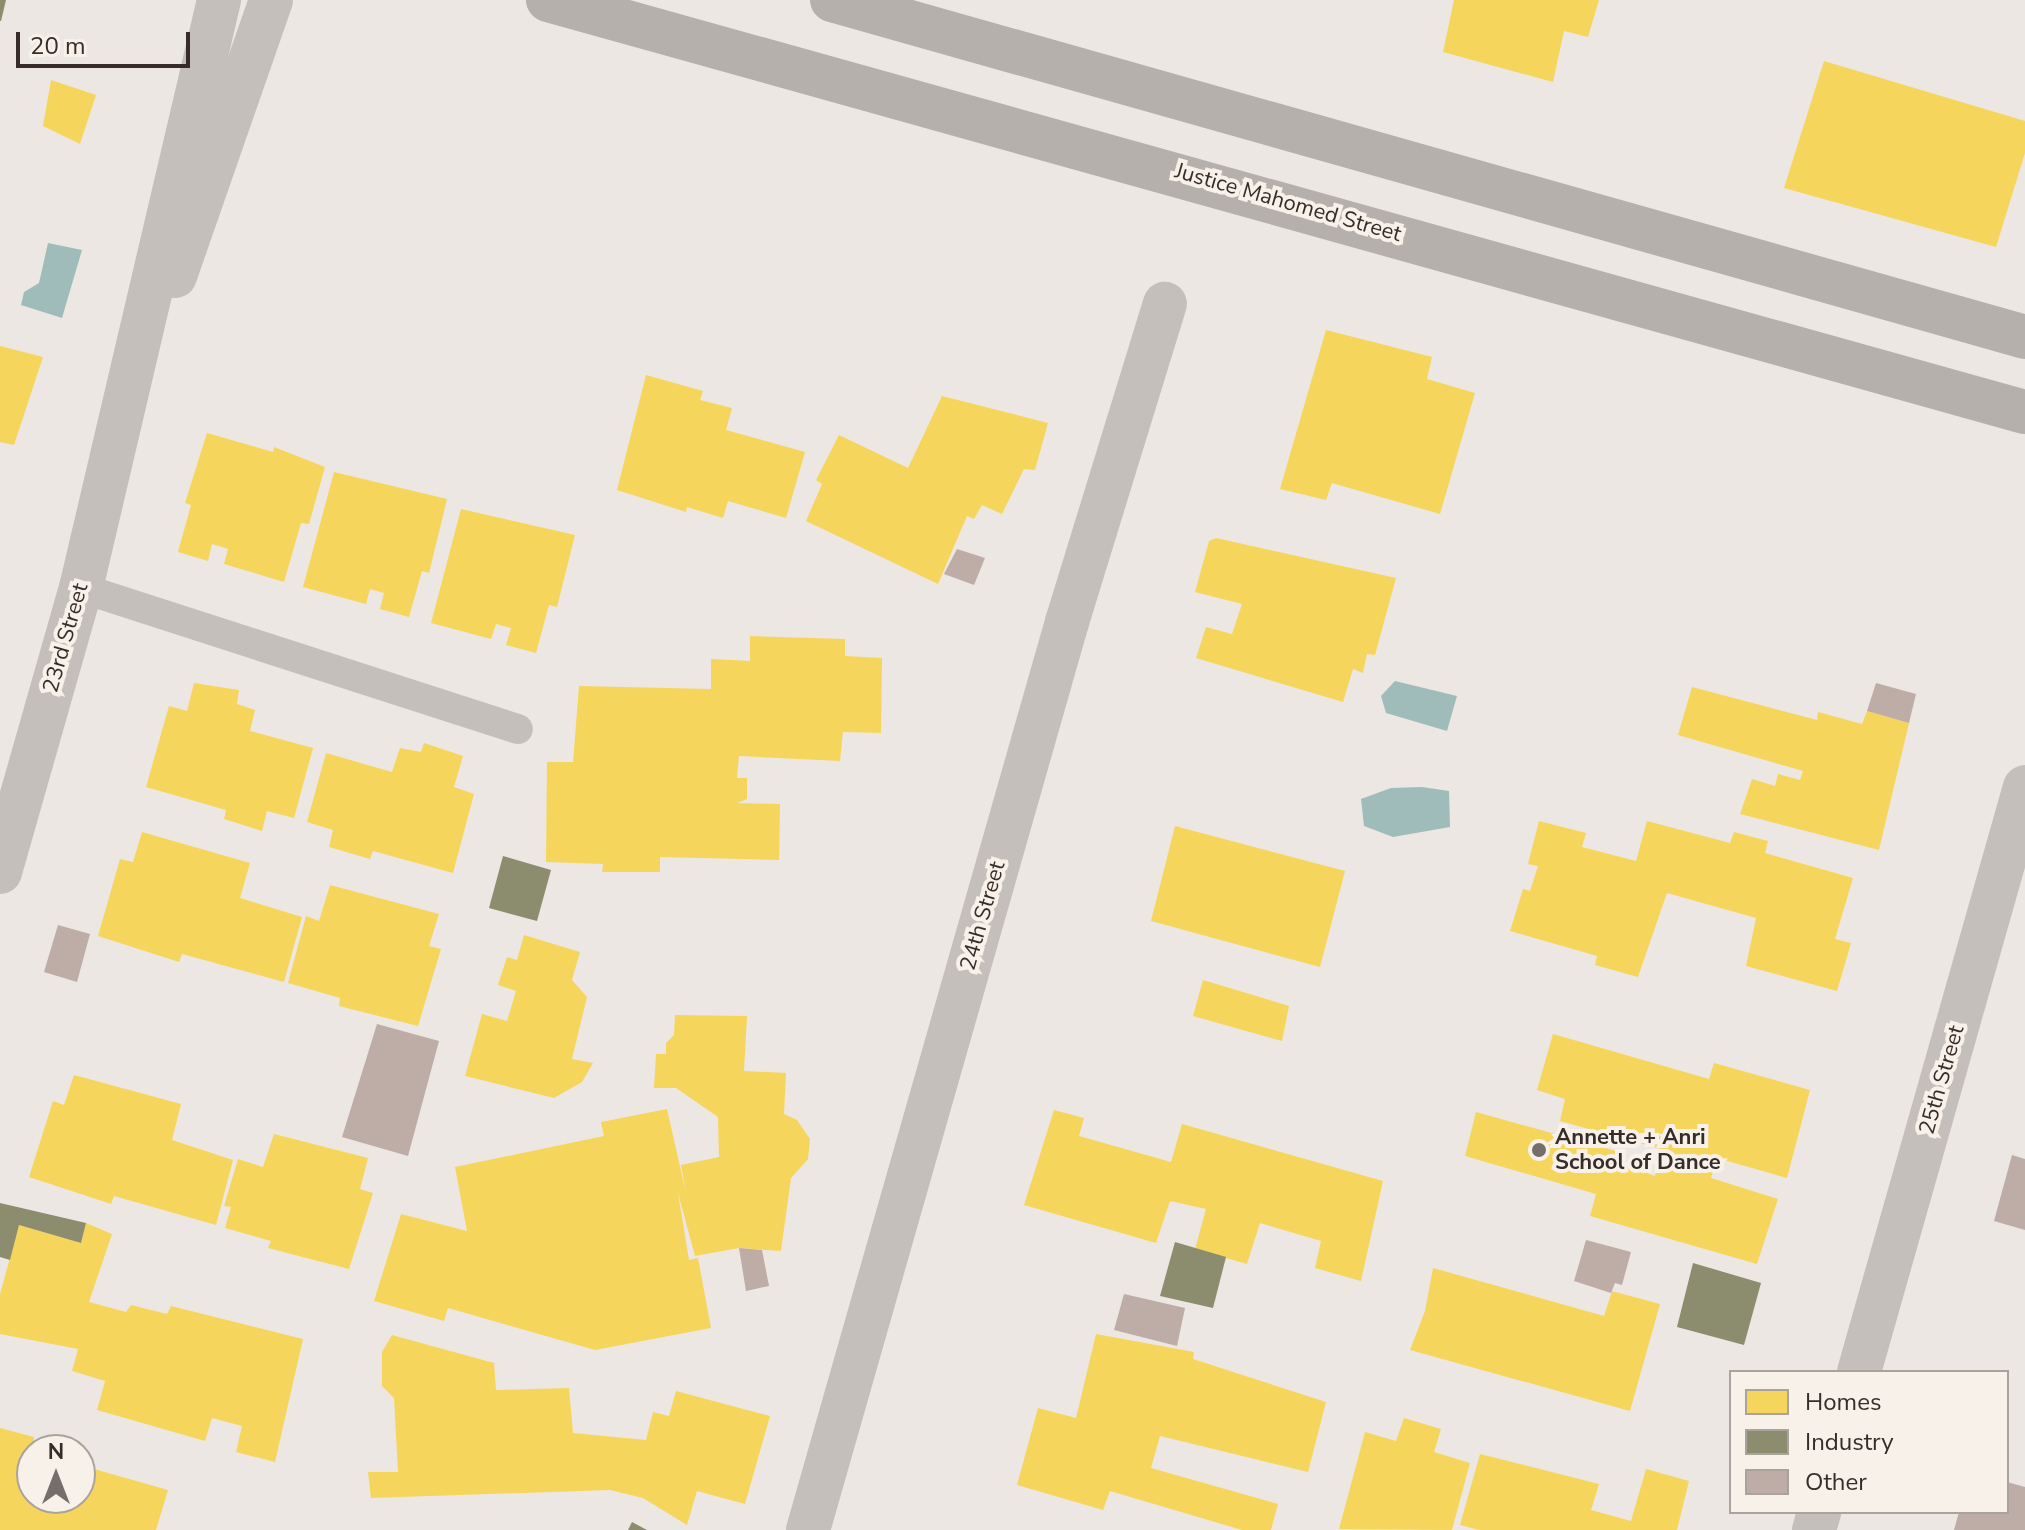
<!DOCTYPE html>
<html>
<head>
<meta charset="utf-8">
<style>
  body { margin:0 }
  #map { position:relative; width:2025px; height:1530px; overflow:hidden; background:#ece7e2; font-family:"Nunito Sans",sans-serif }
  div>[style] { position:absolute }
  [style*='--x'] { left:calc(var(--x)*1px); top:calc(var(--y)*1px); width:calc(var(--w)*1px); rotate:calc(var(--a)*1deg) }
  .water>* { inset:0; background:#a0bcba }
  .homes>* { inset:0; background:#f6d55c }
  .industry>* { inset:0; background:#8c8c6e }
  .building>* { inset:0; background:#beaca6 }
  .service>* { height:30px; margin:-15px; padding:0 15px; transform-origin:15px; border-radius:15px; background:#c5bfbb }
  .minor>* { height:44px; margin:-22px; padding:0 22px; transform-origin:22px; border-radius:22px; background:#c5bfbb }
  .secondary>* { height:44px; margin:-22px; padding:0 22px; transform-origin:22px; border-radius:22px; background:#b6b0ac }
  .dots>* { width:22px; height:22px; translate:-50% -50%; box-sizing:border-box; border:4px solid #f8f1ea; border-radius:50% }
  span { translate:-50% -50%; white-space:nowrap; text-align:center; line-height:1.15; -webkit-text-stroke:8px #f8f1ea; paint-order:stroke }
  .street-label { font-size:22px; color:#362d2a }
  .poi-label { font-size:22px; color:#362d2a; font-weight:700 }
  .left { translate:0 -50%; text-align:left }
  .legend { position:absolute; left:1729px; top:1370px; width:280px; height:144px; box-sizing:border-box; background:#f8f1ea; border:2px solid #aaa39d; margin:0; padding:10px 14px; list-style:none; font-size:24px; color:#362d2a }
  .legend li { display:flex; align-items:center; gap:16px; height:40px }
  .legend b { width:40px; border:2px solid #aaa39d }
  .north { position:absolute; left:16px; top:1434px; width:80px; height:80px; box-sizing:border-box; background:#f8f1ea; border:2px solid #aaa39d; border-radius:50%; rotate:0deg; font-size:22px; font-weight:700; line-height:32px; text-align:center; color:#362d2a }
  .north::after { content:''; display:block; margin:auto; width:28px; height:36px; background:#766e6a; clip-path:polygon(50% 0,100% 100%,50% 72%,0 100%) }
  .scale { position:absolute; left:16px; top:32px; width:174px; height:36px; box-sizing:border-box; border:4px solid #362d2a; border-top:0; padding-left:10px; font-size:24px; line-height:28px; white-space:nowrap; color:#362d2a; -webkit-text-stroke:6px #f8f1ea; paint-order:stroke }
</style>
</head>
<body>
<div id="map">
  <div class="water">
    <div style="clip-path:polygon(48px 243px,82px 250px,62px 318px,21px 305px,24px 292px,39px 283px)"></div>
    <div style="clip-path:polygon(1395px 681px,1457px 696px,1447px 731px,1386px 713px,1381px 696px)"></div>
    <div style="clip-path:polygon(1422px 787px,1449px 791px,1450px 827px,1393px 837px,1364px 826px,1361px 799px,1391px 788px)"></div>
  </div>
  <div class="homes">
    <div style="clip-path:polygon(1454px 0,1599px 0,1588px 37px,1564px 31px,1553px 82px,1443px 52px)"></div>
    <div style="clip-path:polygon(1824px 61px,2025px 121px,2025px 153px,1996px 247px,1784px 188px)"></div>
    <div style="clip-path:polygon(51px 80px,96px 95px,80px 144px,43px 126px)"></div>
    <div style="clip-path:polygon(1326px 330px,1432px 357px,1427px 379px,1475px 393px,1440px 514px,1332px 483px,1326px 500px,1280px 489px)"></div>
    <div style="clip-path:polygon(0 346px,43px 357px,14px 445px,0 442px)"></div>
    <div style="clip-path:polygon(646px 375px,703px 391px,700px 400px,732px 408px,726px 430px,805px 452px,786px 518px,728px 501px,723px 518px,687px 507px,686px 512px,617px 490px)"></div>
    <div style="clip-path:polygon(942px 396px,1048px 423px,1035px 470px,1024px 469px,1002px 514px,982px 505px,974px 519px,967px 516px,938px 584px,806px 521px,822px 484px,816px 480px,839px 435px,908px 468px)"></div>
    <div style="clip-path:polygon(207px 433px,273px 452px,274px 447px,325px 467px,309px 524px,301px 523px,284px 582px,224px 564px,228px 549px,212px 544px,208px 561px,178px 552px,191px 505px,185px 503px)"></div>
    <div style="clip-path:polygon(334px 472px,447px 499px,429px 573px,422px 571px,409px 617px,380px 609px,384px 593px,370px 589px,366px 604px,303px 587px)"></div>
    <div style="clip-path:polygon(461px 509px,575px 535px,557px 607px,549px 605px,536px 653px,506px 645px,511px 628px,496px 624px,491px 639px,431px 623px)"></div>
    <div style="clip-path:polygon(1216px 538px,1396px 578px,1375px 655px,1367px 654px,1363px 673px,1353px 669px,1343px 702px,1196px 658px,1206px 627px,1232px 634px,1242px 604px,1195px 592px,1209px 541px)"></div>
    <div style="clip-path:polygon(750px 636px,845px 639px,845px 656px,882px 658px,881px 733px,843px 732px,840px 761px,739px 756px,737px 778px,747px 778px,747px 799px,737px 803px,780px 804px,779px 860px,660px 857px,660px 872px,602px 872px,603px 864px,546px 862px,547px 762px,573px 762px,579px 686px,711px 689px,711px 659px,750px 661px)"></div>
    <div style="clip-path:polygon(194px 683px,239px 690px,237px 704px,255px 710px,250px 731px,313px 748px,294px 818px,267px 811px,262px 831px,224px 819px,226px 810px,146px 787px,169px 706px,187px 711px)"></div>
    <div style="clip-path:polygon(1692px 687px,1817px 720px,1818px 712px,1862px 724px,1867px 711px,1909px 723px,1879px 850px,1740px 814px,1752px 779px,1775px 786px,1778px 774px,1800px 780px,1803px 771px,1678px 735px)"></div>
    <div style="clip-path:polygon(424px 743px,463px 756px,454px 787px,474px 794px,453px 873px,373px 851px,370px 859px,329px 847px,333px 830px,307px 822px,326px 753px,392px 772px,400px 748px,421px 752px)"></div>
    <div style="clip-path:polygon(1539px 821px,1586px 833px,1582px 847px,1636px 861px,1647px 821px,1730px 843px,1734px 832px,1768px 841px,1765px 853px,1853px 878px,1835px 939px,1851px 943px,1837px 991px,1746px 966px,1756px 918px,1667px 893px,1638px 977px,1595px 965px,1597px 956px,1510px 931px,1523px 889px,1530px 891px,1538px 866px,1528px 864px)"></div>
    <div style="clip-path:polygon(1175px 826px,1345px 871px,1320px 967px,1151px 921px)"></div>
    <div style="clip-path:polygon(142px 832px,250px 863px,240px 898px,302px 917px,284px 982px,182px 954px,179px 962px,98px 936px,120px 859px,133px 862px)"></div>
    <div style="clip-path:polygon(330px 885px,439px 914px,429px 946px,441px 949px,418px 1026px,339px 1006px,340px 998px,288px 983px,306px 916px,319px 921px)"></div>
    <div style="clip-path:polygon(524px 935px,580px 952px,572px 980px,587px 997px,572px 1059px,593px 1063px,582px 1082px,554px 1098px,465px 1076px,482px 1014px,507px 1021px,516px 991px,498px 985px,507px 957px,517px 960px)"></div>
    <div style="clip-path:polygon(1203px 980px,1289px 1006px,1282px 1041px,1193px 1016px)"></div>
    <div style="clip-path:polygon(675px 1015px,747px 1016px,744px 1071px,786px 1073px,784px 1114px,797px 1120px,810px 1139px,808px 1159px,791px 1178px,781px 1251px,739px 1248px,695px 1256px,678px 1193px,689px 1260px,698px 1258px,711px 1328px,595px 1350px,448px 1308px,444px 1321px,374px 1301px,401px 1214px,467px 1231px,455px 1167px,604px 1136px,601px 1122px,667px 1109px,686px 1193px,681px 1165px,719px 1157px,718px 1117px,676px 1088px,654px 1088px,656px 1054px,666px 1054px,666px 1043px,674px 1035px)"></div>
    <div style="clip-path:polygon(1553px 1034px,1709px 1079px,1714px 1063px,1810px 1090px,1787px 1178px,1717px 1158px,1711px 1178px,1778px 1199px,1757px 1264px,1590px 1216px,1596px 1194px,1465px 1156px,1476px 1112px,1616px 1151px,1613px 1161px,1655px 1176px,1661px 1149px,1560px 1121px,1565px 1099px,1537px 1090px)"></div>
    <div style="clip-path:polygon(74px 1075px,181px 1104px,172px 1140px,233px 1160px,216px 1225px,114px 1196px,111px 1204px,29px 1177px,53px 1101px,64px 1105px)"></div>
    <div style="clip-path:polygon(1054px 1110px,1084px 1118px,1079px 1136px,1171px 1162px,1182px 1124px,1383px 1181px,1361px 1281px,1315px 1268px,1321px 1241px,1260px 1223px,1247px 1264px,1195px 1249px,1206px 1209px,1170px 1201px,1156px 1243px,1024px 1205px)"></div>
    <div style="clip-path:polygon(274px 1134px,368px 1158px,360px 1189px,373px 1193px,349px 1269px,268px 1248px,271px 1241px,225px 1228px,231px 1207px,224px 1206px,238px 1159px,263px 1167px)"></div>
    <div style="clip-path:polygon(86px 1223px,112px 1234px,89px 1302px,126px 1312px,131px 1305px,167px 1314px,171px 1306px,303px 1339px,275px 1462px,236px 1452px,242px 1426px,212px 1418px,205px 1441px,97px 1410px,105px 1381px,72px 1371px,78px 1349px,0 1334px,0 1294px,19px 1225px,81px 1243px)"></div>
    <div style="clip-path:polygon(1433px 1268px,1604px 1316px,1612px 1291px,1660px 1304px,1630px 1411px,1410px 1350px,1425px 1311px)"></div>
    <div style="clip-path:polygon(1096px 1334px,1194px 1352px,1193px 1359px,1326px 1402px,1308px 1472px,1160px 1436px,1151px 1468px,1278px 1504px,1271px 1530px,1242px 1530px,1110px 1491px,1103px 1510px,1017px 1485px,1038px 1408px,1076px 1418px)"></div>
    <div style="clip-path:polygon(392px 1335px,494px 1363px,496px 1390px,569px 1388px,573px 1433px,646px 1440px,653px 1412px,669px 1416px,676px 1391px,770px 1416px,745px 1504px,697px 1491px,687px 1525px,643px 1498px,610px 1490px,371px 1498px,368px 1472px,398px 1472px,394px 1398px,382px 1386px,382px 1352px)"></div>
    <div style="clip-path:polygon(1404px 1418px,1441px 1429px,1434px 1452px,1470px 1463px,1452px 1530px,1339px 1529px,1365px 1432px,1396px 1441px)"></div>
    <div style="clip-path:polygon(0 1428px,34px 1437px,32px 1498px,80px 1498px,80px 1465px,168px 1490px,156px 1530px,0 1530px)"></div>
    <div style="clip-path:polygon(1480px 1454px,1599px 1484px,1591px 1510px,1631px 1521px,1646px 1469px,1689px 1481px,1677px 1530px,1479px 1530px,1460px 1525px)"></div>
  </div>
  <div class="industry">
    <div style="clip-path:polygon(0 0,6px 0,1px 21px,0 21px)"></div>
    <div style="clip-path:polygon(503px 856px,551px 870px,537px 921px,489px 908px)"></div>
    <div style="clip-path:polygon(0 1203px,86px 1223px,81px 1243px,19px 1225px,10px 1260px,0 1257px)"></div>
    <div style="clip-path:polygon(1175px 1242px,1226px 1257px,1213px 1308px,1160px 1296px)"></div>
    <div style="clip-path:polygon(1693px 1263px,1761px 1283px,1744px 1345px,1677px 1327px)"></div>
    <div style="clip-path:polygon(632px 1522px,647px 1530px,628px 1530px)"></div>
  </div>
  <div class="building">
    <div style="clip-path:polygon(957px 549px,985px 558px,974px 585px,944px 574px)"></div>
    <div style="clip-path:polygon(1876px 683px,1916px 694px,1909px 723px,1867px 711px)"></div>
    <div style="clip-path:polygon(58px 925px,90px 934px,77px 982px,44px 972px)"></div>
    <div style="clip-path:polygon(377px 1024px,439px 1041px,408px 1156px,342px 1137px)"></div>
    <div style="clip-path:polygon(2012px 1155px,2025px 1159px,2025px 1230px,1994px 1221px)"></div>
    <div style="clip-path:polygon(1586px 1240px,1631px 1252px,1622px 1285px,1615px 1283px,1611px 1293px,1574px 1281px)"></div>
    <div style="clip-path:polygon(739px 1248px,762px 1250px,769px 1286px,746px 1291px)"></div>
    <div style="clip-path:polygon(1124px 1294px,1185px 1308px,1177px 1346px,1114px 1330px)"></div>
    <div style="clip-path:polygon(2007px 1482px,2025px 1487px,2025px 1530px,1954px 1530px,1959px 1512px,2007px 1512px)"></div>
  </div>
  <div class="service">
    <div style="--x:81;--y:588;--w:459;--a:17.9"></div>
  </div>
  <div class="minor">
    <div style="--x:175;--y:276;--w:292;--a:-70.8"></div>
    <div style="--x:0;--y:872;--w:295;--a:-74.1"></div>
    <div style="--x:81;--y:588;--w:604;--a:-76.79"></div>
    <div style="--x:1859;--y:1372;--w:608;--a:-74.16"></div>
    <div style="--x:808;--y:1530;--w:944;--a:-74.08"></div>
    <div style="--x:1067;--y:622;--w:333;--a:-72.9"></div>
    <div style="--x:1814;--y:1530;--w:19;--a:-74"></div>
  </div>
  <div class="secondary">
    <div style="--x:548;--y:0;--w:1533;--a:15.59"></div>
    <div style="--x:832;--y:0;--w:1240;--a:15.77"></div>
  </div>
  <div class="dots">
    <div style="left:1539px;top:1150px;background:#766e6a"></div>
  </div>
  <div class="street-label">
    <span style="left:1288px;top:203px;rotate:16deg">Justice Mahomed Street</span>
    <span style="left:66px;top:638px;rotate:-74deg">23rd Street</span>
    <span style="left:983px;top:916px;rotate:-74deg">24th Street</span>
    <span style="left:1942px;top:1080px;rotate:-74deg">25th Street</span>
  </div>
  <div class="poi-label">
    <span class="left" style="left:1555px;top:1150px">Annette + Anri<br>School of Dance</span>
  </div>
  <ul class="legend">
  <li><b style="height:22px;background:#f6d55c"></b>Homes</li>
  <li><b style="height:22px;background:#8c8c6e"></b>Industry</li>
  <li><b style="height:22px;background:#beaca6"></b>Other</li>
  </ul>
  <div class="north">N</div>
  <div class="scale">20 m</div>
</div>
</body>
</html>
